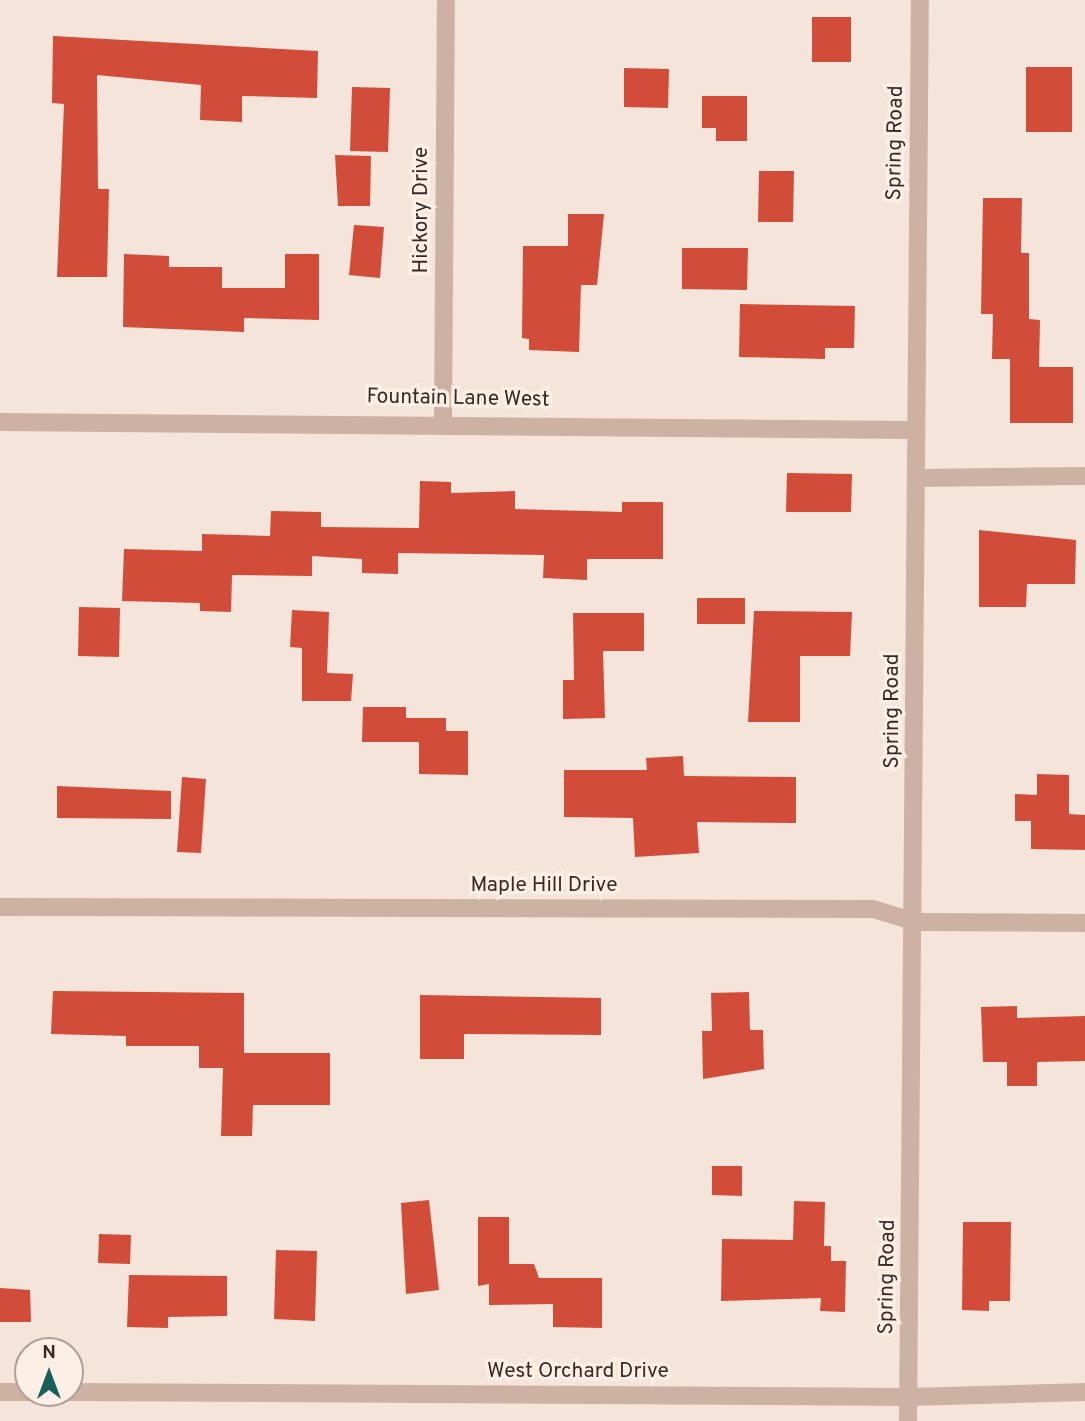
<!DOCTYPE html>
<html>
<head>
<meta charset="utf-8">
<style>
  body { margin:0 }
  #map { position:relative; width:1085px; height:1421px; overflow:hidden; background:#f4e4d9; font-family:Overpass,sans-serif }
  div>[style] { position:absolute }
  [style*='--x'] { left:calc(var(--x)*1px); top:calc(var(--y)*1px); width:calc(var(--w)*1px); rotate:calc(var(--a)*1deg) }
  .building>* { inset:0; background:#d24d39 }
  .minor>* { height:18px; margin:-9px; padding:0 9px; transform-origin:9px; border-radius:9px; background:#cdb2a4 }
  span { translate:-50% -50%; white-space:nowrap; text-align:center; line-height:1.15; -webkit-text-stroke:7px #fbefe6; paint-order:stroke }
  .street-label { font-size:21px; color:#382a26 }
  .north { position:absolute; left:14px; top:1337px; width:70px; height:70px; box-sizing:border-box; background:#fbefe6; border:2px solid #ada099; border-radius:50%; rotate:0deg; font-size:19px; font-weight:700; line-height:28px; text-align:center; color:#382a26 }
  .north::after { content:''; display:block; margin:auto; width:24px; height:32px; background:#185e5a; clip-path:polygon(50% 0,100% 100%,50% 72%,0 100%) }
</style>
</head>
<body>
<div id="map">
  <div class="building">
    <div style="clip-path:polygon(812px 17px,851px 17px,851px 62px,812px 62px)"></div>
    <div style="clip-path:polygon(53px 36px,318px 51px,317px 98px,242px 96px,242px 122px,200px 120px,201px 85px,97px 75px,98px 189px,109px 189px,107px 277px,57px 277px,64px 104px,52px 103px)"></div>
    <div style="clip-path:polygon(1026px 67px,1072px 67px,1072px 132px,1026px 132px)"></div>
    <div style="clip-path:polygon(624px 68px,669px 69px,668px 108px,624px 107px)"></div>
    <div style="clip-path:polygon(352px 87px,390px 88px,388px 152px,350px 151px)"></div>
    <div style="clip-path:polygon(702px 96px,747px 96px,747px 141px,716px 141px,716px 128px,702px 128px)"></div>
    <div style="clip-path:polygon(335px 155px,371px 156px,370px 206px,338px 206px)"></div>
    <div style="clip-path:polygon(759px 171px,794px 171px,793px 222px,758px 222px)"></div>
    <div style="clip-path:polygon(983px 198px,1022px 198px,1021px 253px,1029px 253px,1029px 319px,1040px 320px,1039px 367px,1073px 367px,1073px 423px,1010px 423px,1010px 359px,992px 359px,993px 314px,981px 314px)"></div>
    <div style="clip-path:polygon(568px 214px,604px 214px,597px 285px,581px 285px,579px 352px,529px 350px,529px 339px,522px 338px,523px 246px,568px 246px)"></div>
    <div style="clip-path:polygon(354px 225px,384px 227px,380px 278px,349px 275px)"></div>
    <div style="clip-path:polygon(682px 248px,748px 248px,747px 290px,682px 289px)"></div>
    <div style="clip-path:polygon(124px 254px,169px 256px,169px 267px,222px 267px,222px 288px,285px 288px,285px 254px,319px 254px,319px 320px,244px 318px,244px 332px,123px 327px)"></div>
    <div style="clip-path:polygon(740px 304px,855px 306px,854px 348px,825px 348px,825px 359px,739px 357px)"></div>
    <div style="clip-path:polygon(787px 473px,852px 474px,851px 512px,786px 512px)"></div>
    <div style="clip-path:polygon(420px 481px,451px 482px,451px 493px,515px 491px,515px 509px,622px 512px,622px 502px,663px 502px,663px 559px,587px 559px,587px 580px,543px 578px,544px 555px,398px 553px,398px 574px,362px 573px,362px 559px,312px 556px,312px 576px,232px 575px,231px 612px,200px 611px,200px 603px,122px 601px,124px 549px,202px 551px,202px 534px,270px 536px,271px 511px,321px 512px,321px 527px,419px 528px)"></div>
    <div style="clip-path:polygon(979px 530px,1076px 540px,1075px 584px,1027px 584px,1026px 607px,979px 607px)"></div>
    <div style="clip-path:polygon(697px 598px,745px 598px,745px 624px,697px 624px)"></div>
    <div style="clip-path:polygon(79px 607px,120px 608px,119px 657px,78px 656px)"></div>
    <div style="clip-path:polygon(292px 610px,329px 612px,327px 673px,353px 674px,351px 701px,302px 701px,302px 648px,290px 647px)"></div>
    <div style="clip-path:polygon(754px 611px,852px 612px,850px 656px,800px 656px,800px 722px,748px 722px)"></div>
    <div style="clip-path:polygon(573px 613px,644px 613px,644px 651px,603px 651px,605px 718px,563px 719px,563px 680px,574px 680px)"></div>
    <div style="clip-path:polygon(363px 707px,406px 707px,406px 718px,446px 718px,446px 731px,468px 731px,468px 775px,419px 774px,419px 742px,362px 742px)"></div>
    <div style="clip-path:polygon(683px 756px,684px 776px,796px 777px,796px 823px,697px 822px,699px 853px,635px 857px,633px 818px,564px 817px,564px 770px,647px 770px,646px 758px)"></div>
    <div style="clip-path:polygon(1037px 774px,1069px 775px,1069px 814px,1085px 815px,1085px 850px,1031px 849px,1031px 821px,1015px 821px,1015px 794px,1037px 795px)"></div>
    <div style="clip-path:polygon(182px 777px,206px 779px,201px 853px,177px 852px)"></div>
    <div style="clip-path:polygon(57px 786px,171px 791px,171px 819px,57px 818px)"></div>
    <div style="clip-path:polygon(53px 991px,244px 993px,244px 1053px,330px 1053px,330px 1105px,253px 1105px,252px 1136px,221px 1136px,223px 1068px,199px 1068px,199px 1046px,126px 1046px,126px 1036px,51px 1034px)"></div>
    <div style="clip-path:polygon(749px 992px,750px 1030px,763px 1030px,764px 1069px,703px 1079px,702px 1031px,712px 1031px,711px 993px)"></div>
    <div style="clip-path:polygon(420px 995px,601px 998px,601px 1035px,464px 1034px,464px 1059px,420px 1059px)"></div>
    <div style="clip-path:polygon(1017px 1006px,1017px 1018px,1085px 1016px,1085px 1061px,1037px 1062px,1037px 1086px,1007px 1086px,1007px 1062px,983px 1062px,981px 1007px)"></div>
    <div style="clip-path:polygon(712px 1166px,742px 1166px,742px 1196px,712px 1195px)"></div>
    <div style="clip-path:polygon(429px 1200px,439px 1290px,406px 1294px,401px 1203px)"></div>
    <div style="clip-path:polygon(794px 1201px,825px 1202px,824px 1246px,831px 1246px,831px 1261px,846px 1261px,845px 1312px,820px 1311px,821px 1298px,721px 1301px,722px 1239px,793px 1240px)"></div>
    <div style="clip-path:polygon(478px 1217px,509px 1217px,509px 1264px,534px 1264px,539px 1278px,602px 1278px,602px 1328px,553px 1327px,553px 1304px,489px 1305px,489px 1284px,478px 1286px)"></div>
    <div style="clip-path:polygon(963px 1222px,1011px 1222px,1010px 1301px,989px 1301px,989px 1311px,962px 1310px)"></div>
    <div style="clip-path:polygon(99px 1234px,131px 1235px,130px 1264px,98px 1263px)"></div>
    <div style="clip-path:polygon(276px 1250px,317px 1251px,315px 1321px,274px 1319px)"></div>
    <div style="clip-path:polygon(129px 1275px,227px 1276px,227px 1316px,168px 1317px,168px 1328px,127px 1327px)"></div>
    <div style="clip-path:polygon(0 1288px,30px 1290px,31px 1322px,0 1322px)"></div>
  </div>
  <div class="minor">
    <div style="--x:443;--y:421;--w:421;--a:-89.6"></div>
    <div style="--x:0;--y:422;--w:916;--a:0.5"></div>
    <div style="--x:916;--y:478;--w:169;--a:-0.7"></div>
    <div style="--x:0;--y:907;--w:873;--a:0.13"></div>
    <div style="--x:873;--y:909;--w:45;--a:16.8"></div>
    <div style="--x:916;--y:922;--w:169;--a:0.3"></div>
    <div style="--x:0;--y:1392;--w:28;--a:0"></div>
    <div style="--x:70;--y:1392;--w:839;--a:0.34"></div>
    <div style="--x:909;--y:1397;--w:176;--a:-1.6"></div>
    <div style="--x:908;--y:1421;--w:1421;--a:-89.52"></div>
  </div>
  <div class="street-label">
    <span style="left:896px;top:143px;rotate:-89deg">Spring Road</span>
    <span style="left:422px;top:210px;rotate:-90deg">Hickory Drive</span>
    <span style="left:458px;top:399px;rotate:1deg">Fountain Lane West</span>
    <span style="left:893px;top:711px;rotate:-90deg">Spring Road</span>
    <span style="left:544px;top:886px">Maple Hill Drive</span>
    <span style="left:888px;top:1277px;rotate:-89deg">Spring Road</span>
    <span style="left:578px;top:1372px">West Orchard Drive</span>
  </div>
  <div class="north">N</div>
</div>
</body>
</html>
